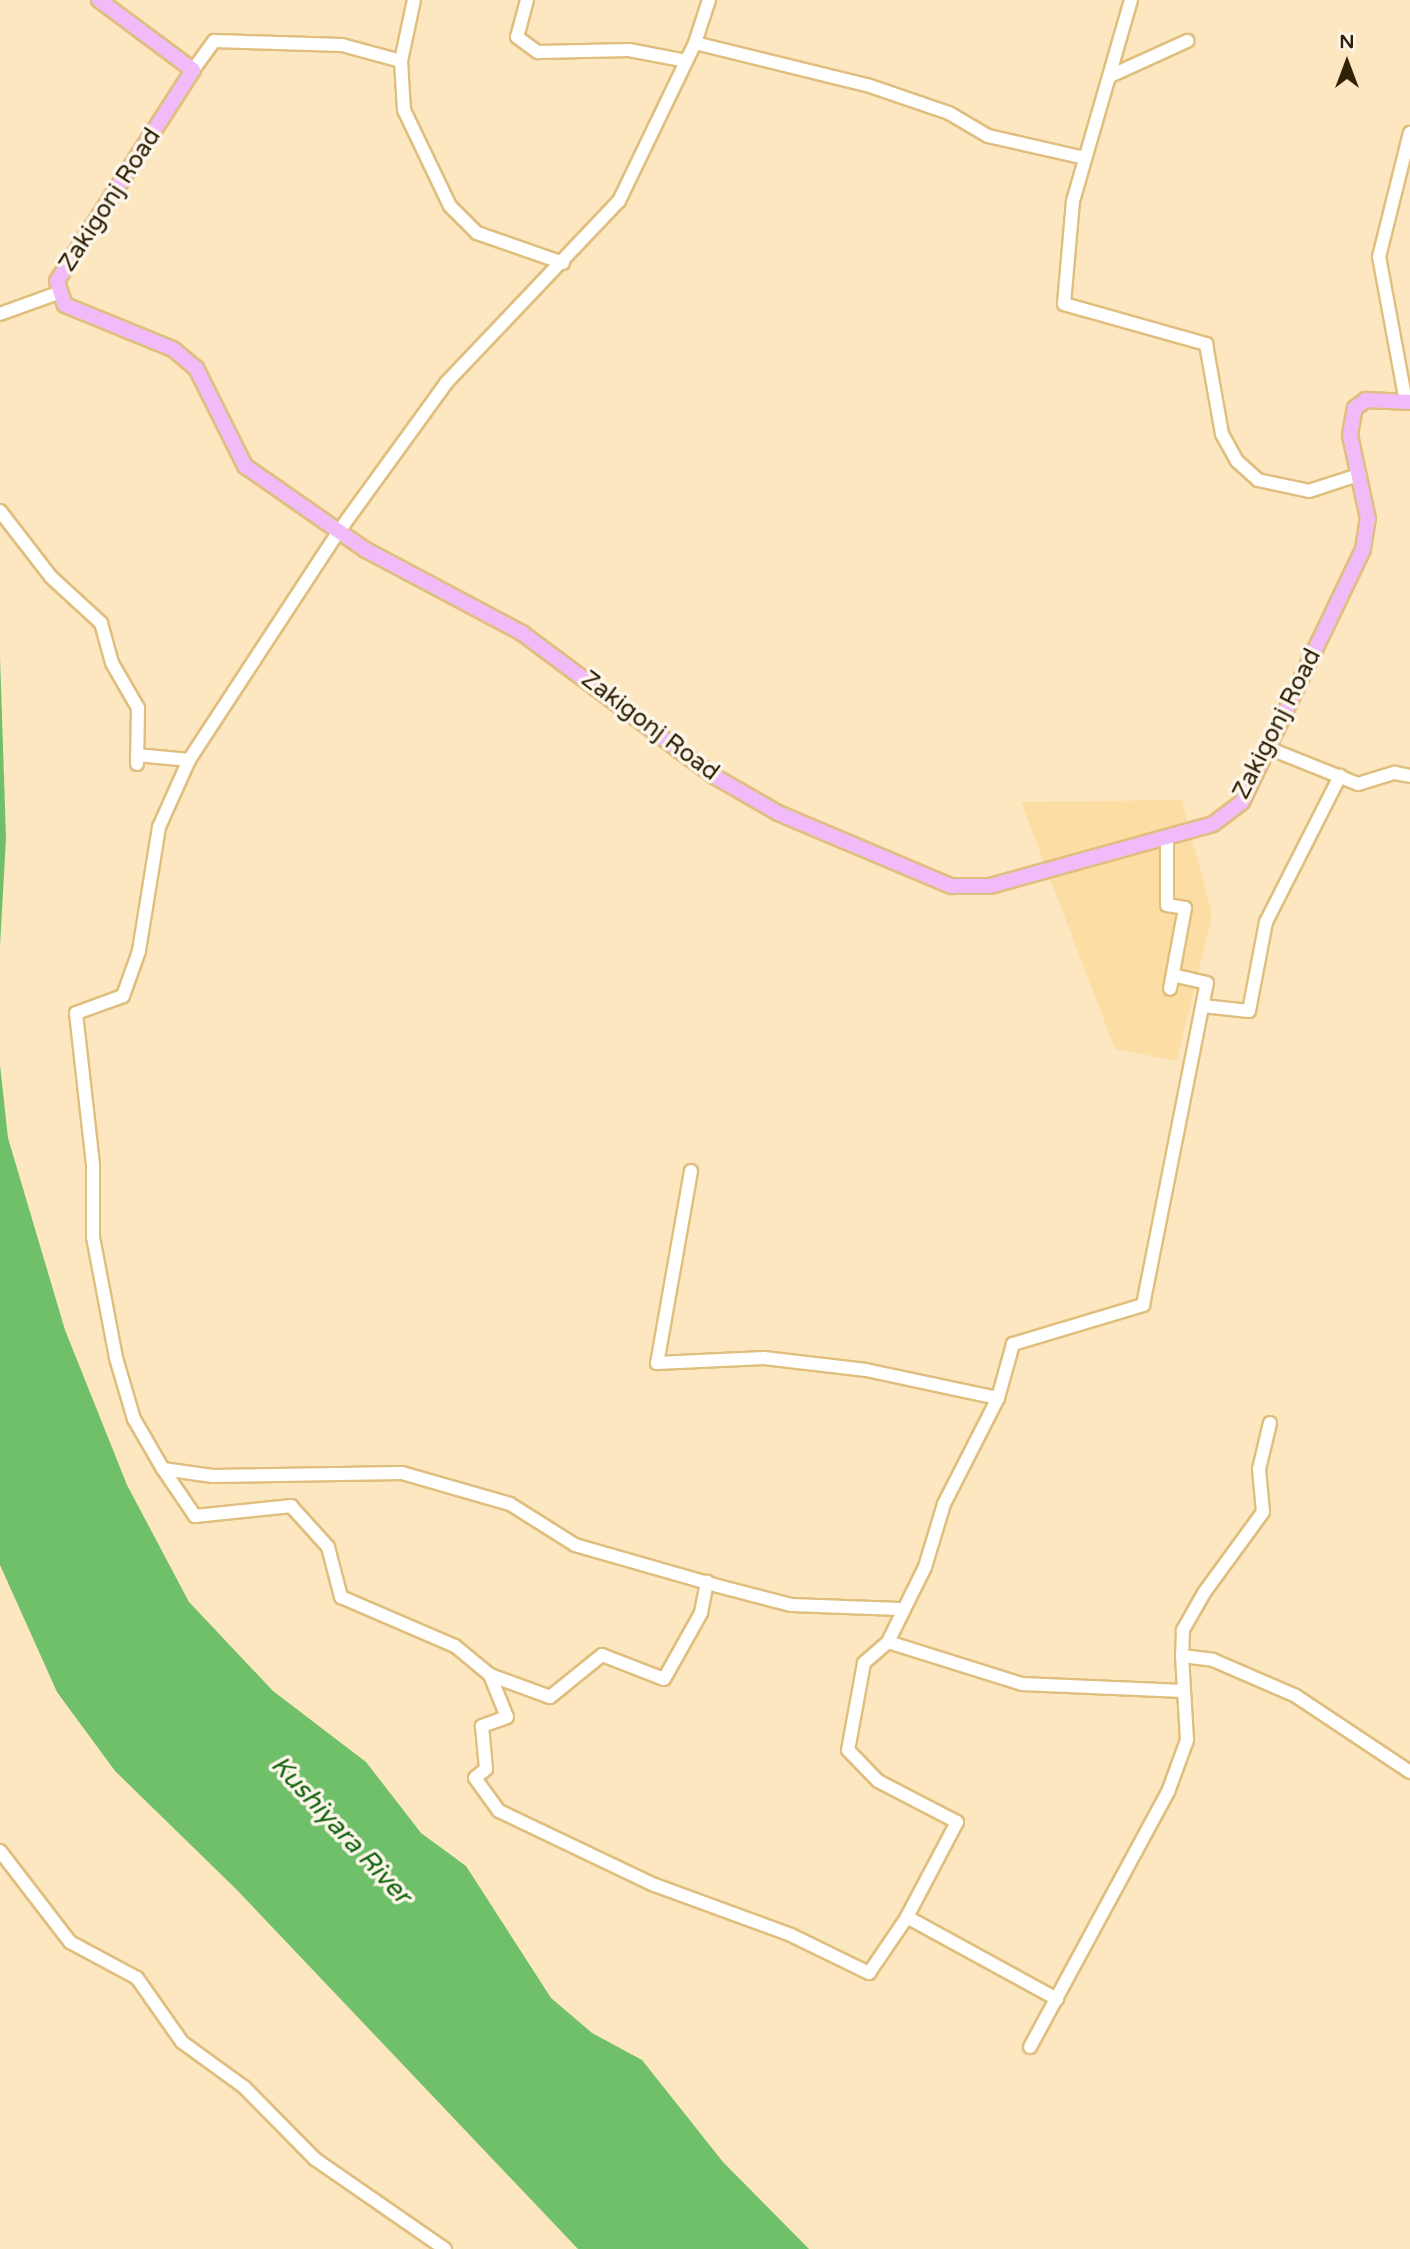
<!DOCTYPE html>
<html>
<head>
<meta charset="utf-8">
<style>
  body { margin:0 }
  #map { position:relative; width:1410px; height:2249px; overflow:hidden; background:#fce7c1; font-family:"Varela Round",sans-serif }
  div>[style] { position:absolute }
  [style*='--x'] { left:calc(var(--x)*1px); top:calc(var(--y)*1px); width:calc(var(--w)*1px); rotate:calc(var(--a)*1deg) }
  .built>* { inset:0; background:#fcdda4 }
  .water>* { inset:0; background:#70bf69 }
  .roads { filter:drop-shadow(2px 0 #e0be7e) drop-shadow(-2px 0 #e0be7e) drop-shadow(0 2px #e0be7e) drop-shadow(0 -2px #e0be7e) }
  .minor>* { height:12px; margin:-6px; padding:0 6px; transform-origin:6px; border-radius:6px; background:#fff }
  .major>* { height:14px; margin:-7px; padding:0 7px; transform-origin:7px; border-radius:7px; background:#f1bbfa }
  span { translate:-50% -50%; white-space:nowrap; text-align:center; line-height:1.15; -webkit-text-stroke:7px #fdf6ea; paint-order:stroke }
  .street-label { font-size:24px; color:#2f2207 }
  .water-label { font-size:26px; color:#12640e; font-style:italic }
  .north { position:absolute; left:1312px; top:28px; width:70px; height:70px; -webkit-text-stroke:5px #fdf6ea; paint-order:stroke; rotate:0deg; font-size:19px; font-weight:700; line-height:28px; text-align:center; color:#2f2207 }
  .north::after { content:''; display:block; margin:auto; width:24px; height:32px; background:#2f2207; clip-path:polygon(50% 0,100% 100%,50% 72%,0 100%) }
</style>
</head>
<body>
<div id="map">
  <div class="built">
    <div style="clip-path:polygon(1182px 800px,1212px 915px,1177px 1061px,1115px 1049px,1021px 802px)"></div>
  </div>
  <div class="water">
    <div style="clip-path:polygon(0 657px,6px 838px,0 946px)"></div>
    <div style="clip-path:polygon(0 1065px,8px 1138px,65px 1330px,127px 1485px,189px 1602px,273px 1691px,366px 1762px,421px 1833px,466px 1866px,551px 1998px,592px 2033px,642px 2060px,723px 2162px,809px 2249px,578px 2249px,236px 1889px,115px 1771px,57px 1692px,0 1565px)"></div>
  </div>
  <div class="roads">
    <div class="minor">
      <div style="--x:527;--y:0;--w:38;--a:105"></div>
      <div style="--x:517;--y:37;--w:26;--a:36"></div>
      <div style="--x:538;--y:52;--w:91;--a:-1.3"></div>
      <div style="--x:629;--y:50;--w:58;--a:10.9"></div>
      <div style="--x:1131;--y:0;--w:209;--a:106.1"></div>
      <div style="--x:1073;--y:201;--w:103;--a:95"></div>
      <div style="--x:1064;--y:304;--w:148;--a:15.7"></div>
      <div style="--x:1206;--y:344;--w:91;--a:79.9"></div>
      <div style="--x:1222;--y:434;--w:31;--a:61"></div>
      <div style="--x:1237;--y:461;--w:28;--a:42"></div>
      <div style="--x:1258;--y:480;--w:52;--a:12.2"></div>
      <div style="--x:1309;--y:491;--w:52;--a:-18.1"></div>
      <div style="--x:695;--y:43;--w:180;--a:13.8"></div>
      <div style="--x:870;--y:86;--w:83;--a:18.9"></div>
      <div style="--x:949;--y:113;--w:45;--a:30.5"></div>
      <div style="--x:988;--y:136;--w:99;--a:12.8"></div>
      <div style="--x:401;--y:61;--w:62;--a:-78"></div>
      <div style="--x:193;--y:70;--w:36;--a:-54"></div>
      <div style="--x:214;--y:41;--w:128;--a:1.8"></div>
      <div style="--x:342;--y:45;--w:61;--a:15.2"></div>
      <div style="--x:401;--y:61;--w:49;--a:86.5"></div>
      <div style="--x:404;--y:110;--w:106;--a:64.4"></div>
      <div style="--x:450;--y:206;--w:38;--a:45"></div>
      <div style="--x:477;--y:233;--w:91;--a:19.2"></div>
      <div style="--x:1110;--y:76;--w:85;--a:-24.4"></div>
      <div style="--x:0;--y:314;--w:62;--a:-19.9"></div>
      <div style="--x:1406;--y:402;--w:147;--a:-100.5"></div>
      <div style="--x:1379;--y:257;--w:128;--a:-76"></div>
      <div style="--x:0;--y:511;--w:83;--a:52.3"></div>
      <div style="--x:51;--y:577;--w:68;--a:42.6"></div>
      <div style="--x:101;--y:623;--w:41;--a:74.6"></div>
      <div style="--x:112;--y:663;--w:52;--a:60"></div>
      <div style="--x:138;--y:708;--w:56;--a:91"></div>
      <div style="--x:1268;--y:748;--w:97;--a:21.8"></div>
      <div style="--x:1358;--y:784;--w:39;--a:-17"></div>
      <div style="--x:1395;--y:773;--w:15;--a:11"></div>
      <div style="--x:137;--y:755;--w:52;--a:5.5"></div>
      <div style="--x:189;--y:760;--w:274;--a:-56.8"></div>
      <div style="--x:339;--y:531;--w:183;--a:-54.1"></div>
      <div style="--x:446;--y:383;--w:251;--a:-46.5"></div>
      <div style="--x:619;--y:201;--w:175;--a:-64.3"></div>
      <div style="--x:695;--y:43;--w:45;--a:-72"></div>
      <div style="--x:189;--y:760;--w:73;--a:114.1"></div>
      <div style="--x:159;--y:827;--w:126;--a:99.2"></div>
      <div style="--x:139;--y:951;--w:48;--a:109.6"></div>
      <div style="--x:123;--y:996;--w:50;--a:160.1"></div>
      <div style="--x:76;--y:1013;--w:153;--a:83.6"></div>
      <div style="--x:93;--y:1165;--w:72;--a:90"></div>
      <div style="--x:93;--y:1237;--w:123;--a:79.2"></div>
      <div style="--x:116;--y:1358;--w:64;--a:73.6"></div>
      <div style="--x:134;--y:1419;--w:58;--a:59.9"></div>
      <div style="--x:163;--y:1469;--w:50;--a:8"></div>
      <div style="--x:213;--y:1476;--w:189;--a:-0.9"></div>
      <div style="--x:402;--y:1473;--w:112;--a:16"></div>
      <div style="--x:510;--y:1504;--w:77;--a:32.2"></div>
      <div style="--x:575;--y:1545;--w:149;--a:16"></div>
      <div style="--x:718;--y:1586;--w:75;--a:14.6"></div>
      <div style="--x:791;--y:1605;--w:109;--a:2.1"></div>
      <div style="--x:1167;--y:836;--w:69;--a:90"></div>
      <div style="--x:1167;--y:905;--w:18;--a:9"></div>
      <div style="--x:1185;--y:908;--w:82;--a:100.5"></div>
      <div style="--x:1203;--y:1006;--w:46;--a:6.2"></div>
      <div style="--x:1249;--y:1011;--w:91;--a:-79.2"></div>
      <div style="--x:1266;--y:922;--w:164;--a:-63.1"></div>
      <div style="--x:691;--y:1171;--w:195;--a:100"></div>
      <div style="--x:657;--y:1363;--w:107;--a:-2.7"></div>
      <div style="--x:764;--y:1358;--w:103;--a:6.7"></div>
      <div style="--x:866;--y:1370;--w:135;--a:12"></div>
      <div style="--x:998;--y:1398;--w:119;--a:117"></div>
      <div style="--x:944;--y:1504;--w:66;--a:106.8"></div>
      <div style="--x:925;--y:1567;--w:84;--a:116.3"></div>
      <div style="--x:888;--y:1642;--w:140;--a:17.4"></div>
      <div style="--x:1022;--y:1684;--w:161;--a:2.5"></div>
      <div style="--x:998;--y:1398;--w:56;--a:-74.5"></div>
      <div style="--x:1013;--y:1344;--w:136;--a:-16.7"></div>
      <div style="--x:1143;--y:1305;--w:328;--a:-78.8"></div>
      <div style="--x:1207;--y:983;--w:35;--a:-167"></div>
      <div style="--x:1270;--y:1423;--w:47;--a:103.4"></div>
      <div style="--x:1259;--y:1469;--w:43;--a:84.7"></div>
      <div style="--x:1263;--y:1512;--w:100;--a:126.1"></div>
      <div style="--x:1204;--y:1593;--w:43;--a:119.6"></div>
      <div style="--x:1183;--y:1630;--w:26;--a:92"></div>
      <div style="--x:1182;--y:1656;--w:31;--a:7"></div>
      <div style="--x:1213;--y:1660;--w:90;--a:23.4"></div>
      <div style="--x:1296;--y:1696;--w:137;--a:33.7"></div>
      <div style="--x:163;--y:1469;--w:57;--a:55.8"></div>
      <div style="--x:195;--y:1516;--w:97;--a:-5.9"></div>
      <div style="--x:291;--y:1506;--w:55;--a:47.9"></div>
      <div style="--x:328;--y:1547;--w:52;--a:75.4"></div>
      <div style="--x:341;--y:1597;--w:124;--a:23.3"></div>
      <div style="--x:455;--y:1646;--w:45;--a:39.6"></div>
      <div style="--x:490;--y:1675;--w:45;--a:68"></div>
      <div style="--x:507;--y:1717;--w:27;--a:160"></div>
      <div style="--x:482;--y:1726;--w:43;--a:84.7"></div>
      <div style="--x:486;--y:1769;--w:14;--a:141"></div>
      <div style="--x:475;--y:1778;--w:41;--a:54"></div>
      <div style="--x:499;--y:1811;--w:170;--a:25.5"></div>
      <div style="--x:652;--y:1884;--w:148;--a:20.1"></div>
      <div style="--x:791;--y:1935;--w:87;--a:26"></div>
      <div style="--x:869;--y:1973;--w:68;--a:-55.8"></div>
      <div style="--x:907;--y:1917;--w:171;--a:28.7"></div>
      <div style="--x:888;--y:1642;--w:32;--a:139"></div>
      <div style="--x:864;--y:1663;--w:88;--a:100.4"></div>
      <div style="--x:848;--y:1750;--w:43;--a:45.9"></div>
      <div style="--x:878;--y:1781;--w:89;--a:27.4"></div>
      <div style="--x:957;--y:1822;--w:107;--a:117.8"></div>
      <div style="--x:490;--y:1675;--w:64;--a:20.1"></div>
      <div style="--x:550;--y:1697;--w:67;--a:-38.9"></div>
      <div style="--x:602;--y:1655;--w:66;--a:21.2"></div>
      <div style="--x:664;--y:1679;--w:76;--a:-60.7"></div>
      <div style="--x:701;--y:1613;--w:32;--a:-79"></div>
      <div style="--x:0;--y:1851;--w:115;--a:52.4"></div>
      <div style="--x:70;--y:1942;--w:76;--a:28.2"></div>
      <div style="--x:137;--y:1978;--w:78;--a:54.9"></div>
      <div style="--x:182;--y:2042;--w:77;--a:36"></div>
      <div style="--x:244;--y:2087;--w:101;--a:45.4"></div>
      <div style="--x:315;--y:2159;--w:158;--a:34.7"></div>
      <div style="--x:1030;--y:2047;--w:290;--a:-61.6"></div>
      <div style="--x:1168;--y:1792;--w:55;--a:-69.9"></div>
      <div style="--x:1187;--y:1740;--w:84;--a:-93.4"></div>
    </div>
    <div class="major">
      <div style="--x:99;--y:0;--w:117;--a:36.7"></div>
      <div style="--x:193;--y:70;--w:251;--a:122.8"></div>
      <div style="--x:57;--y:281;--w:25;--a:72"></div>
      <div style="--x:65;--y:305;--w:117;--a:22.2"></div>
      <div style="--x:173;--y:349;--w:30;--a:40"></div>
      <div style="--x:196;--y:368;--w:110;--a:63.4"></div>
      <div style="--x:245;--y:466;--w:147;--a:34.8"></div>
      <div style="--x:366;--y:550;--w:177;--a:28"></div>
      <div style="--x:522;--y:633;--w:239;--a:36.7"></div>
      <div style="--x:714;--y:776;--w:74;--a:30"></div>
      <div style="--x:778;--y:813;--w:188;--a:22.9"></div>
      <div style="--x:951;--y:886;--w:39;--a:0"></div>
      <div style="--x:990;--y:886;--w:231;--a:-15.5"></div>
      <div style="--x:1213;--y:824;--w:36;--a:-37"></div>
      <div style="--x:1242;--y:802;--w:280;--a:-64.4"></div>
      <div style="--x:1363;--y:549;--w:30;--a:-81"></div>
      <div style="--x:1368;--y:519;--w:86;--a:-102.1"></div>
      <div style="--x:1350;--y:435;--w:27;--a:-80"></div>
      <div style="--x:1355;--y:408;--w:14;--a:-36"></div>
      <div style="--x:1366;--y:400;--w:44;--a:2.6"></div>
    </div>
  </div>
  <div class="street-label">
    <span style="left:110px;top:200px;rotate:-57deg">Zakigonj Road</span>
    <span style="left:1277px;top:724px;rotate:-63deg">Zakigonj Road</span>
    <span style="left:650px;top:726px;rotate:37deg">Zakigonj Road</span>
  </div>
  <div class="water-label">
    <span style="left:341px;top:1830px;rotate:47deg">Kushiyara River</span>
  </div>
  <div class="north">N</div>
</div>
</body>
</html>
